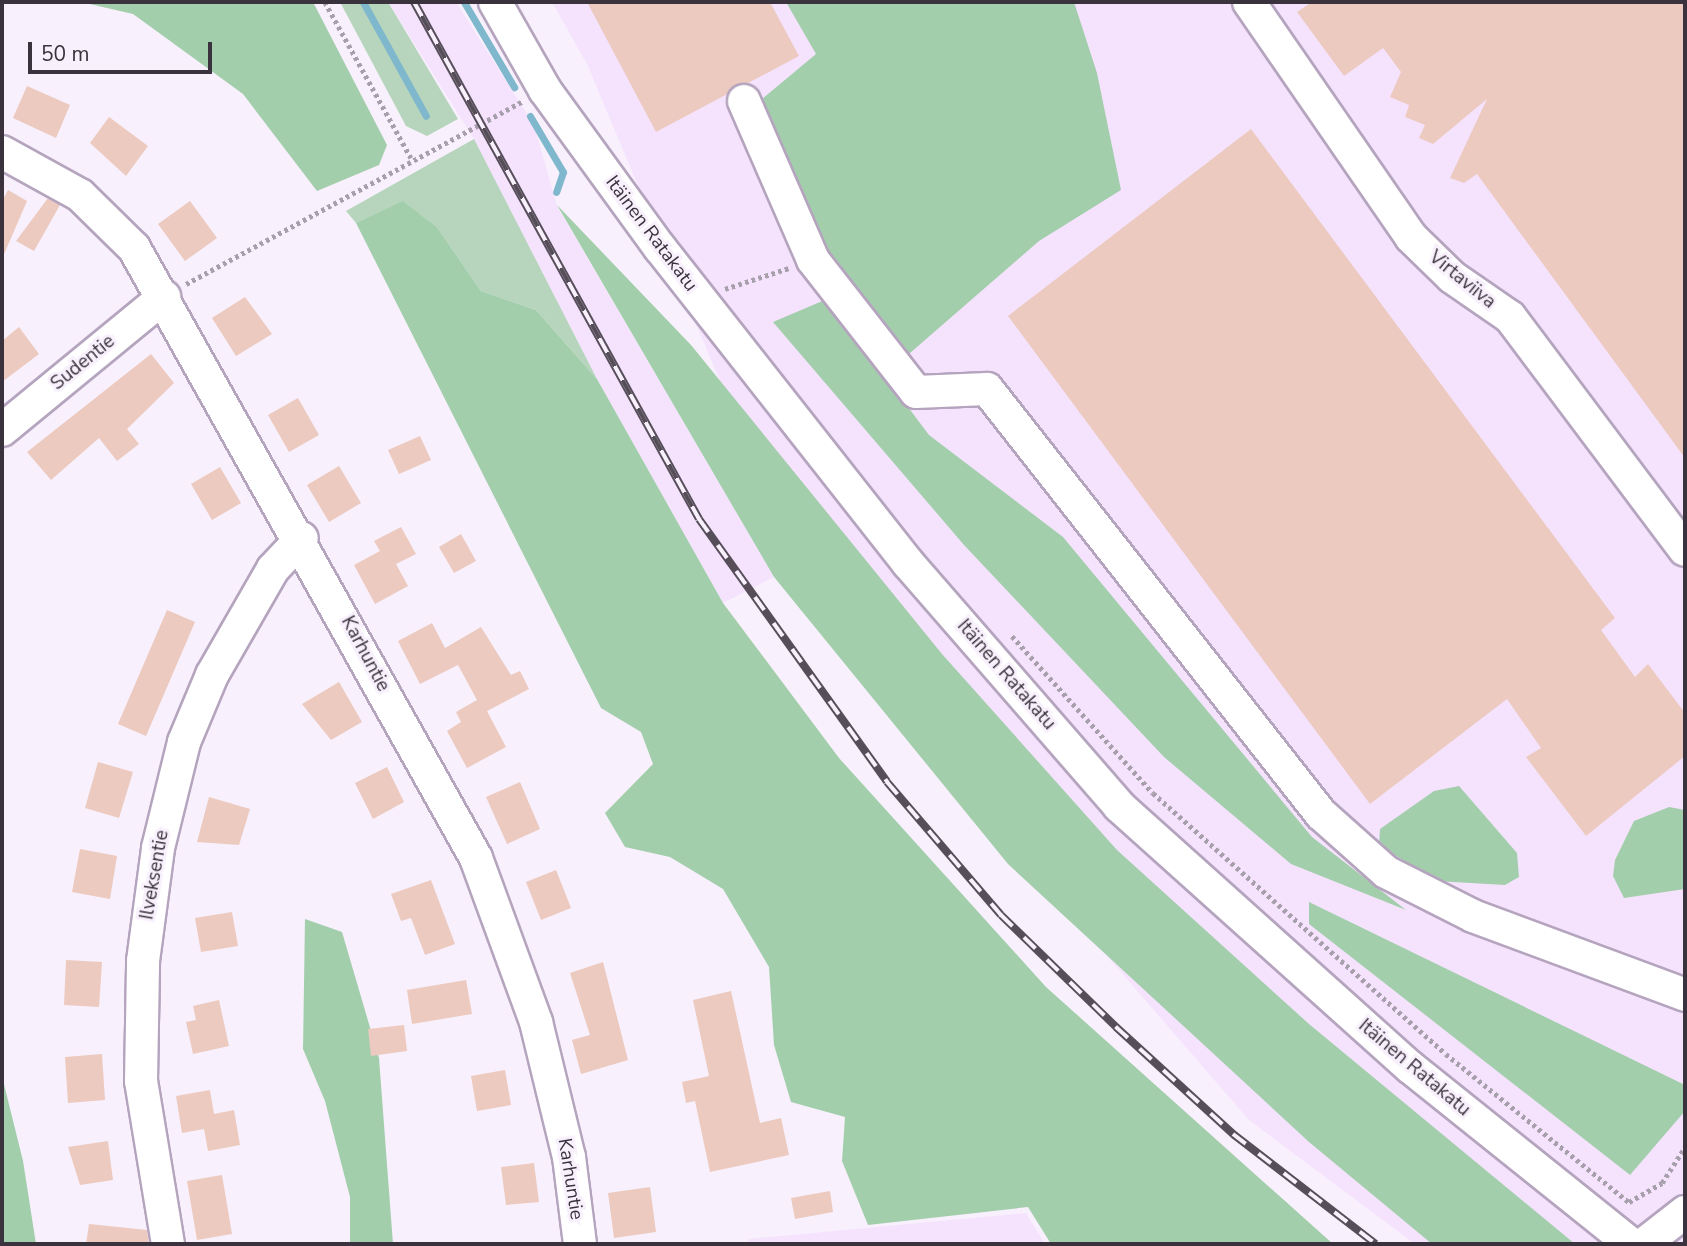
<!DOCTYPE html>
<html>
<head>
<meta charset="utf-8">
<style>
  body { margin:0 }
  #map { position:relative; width:1687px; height:1246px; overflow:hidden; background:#f8f0fc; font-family:"Nunito Sans",sans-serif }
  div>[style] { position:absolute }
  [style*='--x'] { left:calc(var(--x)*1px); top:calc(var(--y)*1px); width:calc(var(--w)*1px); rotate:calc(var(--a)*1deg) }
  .built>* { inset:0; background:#f5e3fe }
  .green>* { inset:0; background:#b6d5bc }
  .forest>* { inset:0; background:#a3ceac }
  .stream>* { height:7px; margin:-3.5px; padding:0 3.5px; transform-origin:3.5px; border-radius:3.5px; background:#7fb7cc }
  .building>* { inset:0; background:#eccabf }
  .path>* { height:4.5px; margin-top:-2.25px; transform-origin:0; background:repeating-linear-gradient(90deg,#a79fab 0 3.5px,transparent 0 7px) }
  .roads { filter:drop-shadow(2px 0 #b5a4be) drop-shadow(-2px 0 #b5a4be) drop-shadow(0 2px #b5a4be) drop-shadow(0 -2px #b5a4be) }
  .minor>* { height:32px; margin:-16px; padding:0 16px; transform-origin:16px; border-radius:16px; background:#fff }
  .rail>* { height:8px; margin-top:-4px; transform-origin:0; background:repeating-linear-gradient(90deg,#f8f0fc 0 16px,#564f5a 0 32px); box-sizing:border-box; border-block:2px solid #564f5a }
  span { translate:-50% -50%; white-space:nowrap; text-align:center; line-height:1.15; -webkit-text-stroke:6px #f8f0fc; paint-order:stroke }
  .street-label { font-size:19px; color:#3a333e }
  .frame { position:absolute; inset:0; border:4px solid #3a333e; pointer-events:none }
  .scale { position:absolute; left:28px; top:42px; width:184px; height:32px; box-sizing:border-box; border:4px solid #3a333e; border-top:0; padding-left:9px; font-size:21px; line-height:24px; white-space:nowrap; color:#3a333e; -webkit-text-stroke:5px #f8f0fc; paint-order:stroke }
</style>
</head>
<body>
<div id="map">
  <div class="built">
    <div style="clip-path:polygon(388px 2px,456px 2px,534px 125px,557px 206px,774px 577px,723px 603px,597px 379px,474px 139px)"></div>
    <div style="clip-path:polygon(552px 2px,1685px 2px,1685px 1244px,1415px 1244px,1249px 1120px,824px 629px,587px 64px)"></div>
    <div style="clip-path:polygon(1026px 1213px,1045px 1244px,749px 1244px,748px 1239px)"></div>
  </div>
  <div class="green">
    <div style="clip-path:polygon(340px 2px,388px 2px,458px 119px,427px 136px,406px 126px)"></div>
    <div style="clip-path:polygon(474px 139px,597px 379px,536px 310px,481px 291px,437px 227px,404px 202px,356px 223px,346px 211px)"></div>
  </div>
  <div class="forest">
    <div style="clip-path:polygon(81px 2px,313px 2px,387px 145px,379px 165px,317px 191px,243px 94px,133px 14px)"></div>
    <div style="clip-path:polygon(786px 2px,1074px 2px,1097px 73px,1121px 190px,1039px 241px,902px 360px,824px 250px,756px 104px,816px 54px)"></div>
    <div style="clip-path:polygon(403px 201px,437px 227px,481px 291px,536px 310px,597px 379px,723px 603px,839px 758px,1046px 987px,1333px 1244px,1051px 1244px,1028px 1207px,868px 1225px,842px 1161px,845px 1117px,791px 1102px,774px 1045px,769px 967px,723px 889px,670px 857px,625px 847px,605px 813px,653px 764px,641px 732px,601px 708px,356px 223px)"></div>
    <div style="clip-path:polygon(557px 205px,691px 345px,942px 654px,1117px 850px,1309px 1024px,1575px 1244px,1432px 1244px,1309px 1142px,1008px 864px,774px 577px)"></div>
    <div style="clip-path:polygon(827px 299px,929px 435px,1063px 537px,1312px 837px,1406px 910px,1291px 864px,1164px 757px,964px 545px,773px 322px)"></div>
    <div style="clip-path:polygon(1459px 786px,1517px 853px,1519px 877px,1505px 885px,1436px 881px,1379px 845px,1380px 829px,1434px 791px)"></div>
    <div style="clip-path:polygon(1669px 807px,1685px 810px,1685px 889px,1624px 898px,1613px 876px,1615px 860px,1634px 821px)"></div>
    <div style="clip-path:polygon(1309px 902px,1685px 1085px,1685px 1111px,1630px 1175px,1309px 924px)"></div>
    <div style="clip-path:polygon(305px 919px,342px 932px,379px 1058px,393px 1244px,350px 1244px,350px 1197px,325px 1101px,303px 1049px)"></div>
    <div style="clip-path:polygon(2px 1076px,23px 1161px,36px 1244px,2px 1244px)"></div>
  </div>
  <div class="stream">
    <div style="--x:363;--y:2;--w:130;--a:61.1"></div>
    <div style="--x:464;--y:2;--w:99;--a:59.5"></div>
    <div style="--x:530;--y:116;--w:65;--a:59.5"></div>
    <div style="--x:563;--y:172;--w:21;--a:109"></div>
  </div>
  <div class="building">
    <div style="clip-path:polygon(587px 2px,770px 2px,799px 56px,656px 132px)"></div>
    <div style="clip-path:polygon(1312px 2px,1685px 2px,1685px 458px,1477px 174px,1464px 183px,1450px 178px,1487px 99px,1433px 144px,1419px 138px,1425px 125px,1405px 117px,1409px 105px,1390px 97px,1401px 72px,1383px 48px,1344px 76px,1297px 12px)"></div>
    <div style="clip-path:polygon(27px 86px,70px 105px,56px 138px,13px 118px)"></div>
    <div style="clip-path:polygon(109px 117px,148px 146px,126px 176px,90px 143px)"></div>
    <div style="clip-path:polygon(1251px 129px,1615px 618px,1601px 630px,1635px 677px,1648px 664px,1685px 713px,1685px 756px,1586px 836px,1526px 757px,1541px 748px,1507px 699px,1370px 804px,1008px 316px)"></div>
    <div style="clip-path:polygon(8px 190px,27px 201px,2px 259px,2px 201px)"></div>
    <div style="clip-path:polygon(48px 198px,60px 205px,34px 251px,16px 241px)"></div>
    <div style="clip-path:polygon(190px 201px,217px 238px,185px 261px,158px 224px)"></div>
    <div style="clip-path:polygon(245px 297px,272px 334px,236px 356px,212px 318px)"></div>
    <div style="clip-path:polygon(19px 327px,39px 354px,2px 382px,2px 341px)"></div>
    <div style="clip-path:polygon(151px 354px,174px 383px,127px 429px,139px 444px,117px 461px,99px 438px,51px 480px,27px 452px)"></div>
    <div style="clip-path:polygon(298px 398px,319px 435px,289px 452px,268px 415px)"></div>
    <div style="clip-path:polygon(420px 436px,431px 460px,399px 474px,388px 450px)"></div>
    <div style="clip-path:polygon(339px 466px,361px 503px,329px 522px,307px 485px)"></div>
    <div style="clip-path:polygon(220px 467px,241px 503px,212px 520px,191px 484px)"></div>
    <div style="clip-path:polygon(401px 527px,416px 554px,396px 564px,408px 586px,375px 604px,354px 565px,380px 551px,374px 541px)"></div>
    <div style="clip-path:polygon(461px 534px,476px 561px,454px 573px,439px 547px)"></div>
    <div style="clip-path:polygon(167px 610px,195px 622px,146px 736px,118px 724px)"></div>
    <div style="clip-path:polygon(432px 623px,445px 648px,481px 627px,511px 675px,520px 671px,529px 689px,487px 711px,506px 747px,467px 768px,447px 731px,461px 722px,456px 712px,477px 700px,458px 665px,420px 684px,398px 641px)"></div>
    <div style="clip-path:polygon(339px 682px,362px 722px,331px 740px,302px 704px)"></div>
    <div style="clip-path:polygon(98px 762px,133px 772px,119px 818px,85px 808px)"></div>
    <div style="clip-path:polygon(387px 767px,404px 802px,373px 819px,355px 783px)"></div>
    <div style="clip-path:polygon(520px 782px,540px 829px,507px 844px,486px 797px)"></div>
    <div style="clip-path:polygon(209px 797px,250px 809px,239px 845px,197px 842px)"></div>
    <div style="clip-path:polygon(80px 849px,117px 856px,110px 899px,72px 892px)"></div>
    <div style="clip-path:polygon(556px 870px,571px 908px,541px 920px,526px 882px)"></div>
    <div style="clip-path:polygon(431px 880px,455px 944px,425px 955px,411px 918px,401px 921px,391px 894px)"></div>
    <div style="clip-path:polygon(232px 912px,238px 946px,201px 952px,195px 918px)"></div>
    <div style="clip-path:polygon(66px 960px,102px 962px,99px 1007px,64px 1005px)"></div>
    <div style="clip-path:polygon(603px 962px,628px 1060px,581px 1074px,572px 1040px,590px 1035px,570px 973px)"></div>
    <div style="clip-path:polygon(466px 980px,472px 1014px,412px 1024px,407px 990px)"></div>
    <div style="clip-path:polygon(731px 991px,760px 1123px,781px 1118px,789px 1155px,710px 1172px,695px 1101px,686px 1103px,682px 1082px,709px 1076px,693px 1000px)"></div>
    <div style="clip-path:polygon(219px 1000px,229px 1046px,193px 1054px,186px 1022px,196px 1020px,193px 1006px)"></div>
    <div style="clip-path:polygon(404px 1025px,407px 1051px,371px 1056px,368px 1029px)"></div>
    <div style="clip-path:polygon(102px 1054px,105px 1100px,68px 1103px,65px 1057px)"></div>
    <div style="clip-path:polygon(505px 1070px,511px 1105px,477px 1111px,471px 1076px)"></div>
    <div style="clip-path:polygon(210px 1090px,214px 1114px,234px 1110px,240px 1145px,208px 1151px,204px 1129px,182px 1133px,176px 1096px)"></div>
    <div style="clip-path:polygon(108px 1141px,113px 1180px,80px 1185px,68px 1147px)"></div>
    <div style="clip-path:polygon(534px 1163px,539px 1202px,506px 1205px,501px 1167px)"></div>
    <div style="clip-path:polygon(222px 1175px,232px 1234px,197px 1240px,187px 1181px)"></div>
    <div style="clip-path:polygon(650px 1187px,656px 1232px,614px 1238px,608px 1193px)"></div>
    <div style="clip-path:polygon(830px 1191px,833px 1212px,795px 1219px,791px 1198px)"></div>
    <div style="clip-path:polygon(89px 1224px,147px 1230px,149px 1244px,86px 1244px)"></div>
  </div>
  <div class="path">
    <div style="--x:325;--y:2;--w:178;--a:61.1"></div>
    <div style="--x:186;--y:284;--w:383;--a:-28.5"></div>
    <div style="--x:725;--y:289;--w:67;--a:-18.2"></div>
    <div style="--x:1012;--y:636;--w:211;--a:48.1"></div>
    <div style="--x:1153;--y:793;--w:392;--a:41.7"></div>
    <div style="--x:1446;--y:1054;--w:235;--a:39"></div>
    <div style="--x:1629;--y:1202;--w:38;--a:-30"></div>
    <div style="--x:1662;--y:1183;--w:43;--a:-57.4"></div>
  </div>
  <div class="roads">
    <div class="minor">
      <div style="--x:495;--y:2;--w:101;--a:60.4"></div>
      <div style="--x:545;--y:90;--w:195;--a:54"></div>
      <div style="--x:660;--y:248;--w:401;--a:51.8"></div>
      <div style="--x:908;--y:563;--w:322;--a:49"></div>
      <div style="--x:1119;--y:806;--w:391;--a:41.9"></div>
      <div style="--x:1410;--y:1067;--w:283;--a:38.7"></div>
      <div style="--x:1249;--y:2;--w:285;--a:55.4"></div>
      <div style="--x:1411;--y:237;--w:57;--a:44.3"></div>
      <div style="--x:1452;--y:277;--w:70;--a:34.6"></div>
      <div style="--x:1510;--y:317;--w:291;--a:53.1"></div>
      <div style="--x:744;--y:101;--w:173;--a:66.5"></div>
      <div style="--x:813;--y:260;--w:167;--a:52"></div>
      <div style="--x:916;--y:392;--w:71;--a:-2.4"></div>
      <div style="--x:987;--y:389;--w:541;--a:51.84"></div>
      <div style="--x:1321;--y:814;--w:87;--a:41.7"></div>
      <div style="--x:1386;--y:872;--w:97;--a:26.8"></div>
      <div style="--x:1473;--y:916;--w:226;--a:20.4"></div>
      <div style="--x:2;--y:152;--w:89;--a:28.9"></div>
      <div style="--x:80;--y:195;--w:76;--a:44.5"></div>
      <div style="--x:134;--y:248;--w:699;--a:60.72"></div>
      <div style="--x:476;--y:858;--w:175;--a:69.9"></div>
      <div style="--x:536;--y:1022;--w:139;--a:76.3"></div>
      <div style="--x:569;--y:1157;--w:88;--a:82.8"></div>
      <div style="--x:2;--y:430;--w:210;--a:-39.4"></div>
      <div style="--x:168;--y:1244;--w:165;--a:-99.4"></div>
      <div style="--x:141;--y:1081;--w:120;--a:-89"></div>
      <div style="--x:143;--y:961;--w:114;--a:-82.4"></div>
      <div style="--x:158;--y:848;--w:109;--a:-76.2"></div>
      <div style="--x:184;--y:742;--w:73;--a:-67.3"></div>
      <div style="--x:212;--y:675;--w:122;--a:-60.1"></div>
      <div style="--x:273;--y:569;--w:42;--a:-46.9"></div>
      <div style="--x:1644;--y:1244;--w:52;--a:-38"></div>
    </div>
  </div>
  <div class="rail">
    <div style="--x:414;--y:2;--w:590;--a:61.13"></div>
    <div style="--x:699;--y:519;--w:323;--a:54.4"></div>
    <div style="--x:887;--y:782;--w:175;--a:49.4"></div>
    <div style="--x:1001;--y:915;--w:161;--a:44.2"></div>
    <div style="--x:1116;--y:1027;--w:159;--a:42.4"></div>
    <div style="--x:1233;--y:1134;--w:180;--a:37.6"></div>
  </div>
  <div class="street-label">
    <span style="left:651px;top:234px;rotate:53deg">Itäinen Ratakatu</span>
    <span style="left:1462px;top:280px;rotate:39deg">Virtaviiva</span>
    <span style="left:83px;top:363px;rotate:-39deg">Sudentie</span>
    <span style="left:365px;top:654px;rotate:62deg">Karhuntie</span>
    <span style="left:1006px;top:675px;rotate:49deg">Itäinen Ratakatu</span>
    <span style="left:155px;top:875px;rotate:-80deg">Ilveksentie</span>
    <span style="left:1414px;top:1068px;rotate:40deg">Itäinen Ratakatu</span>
    <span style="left:570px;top:1179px;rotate:81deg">Karhuntie</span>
  </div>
  <div class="frame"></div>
  <div class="scale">50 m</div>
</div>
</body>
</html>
